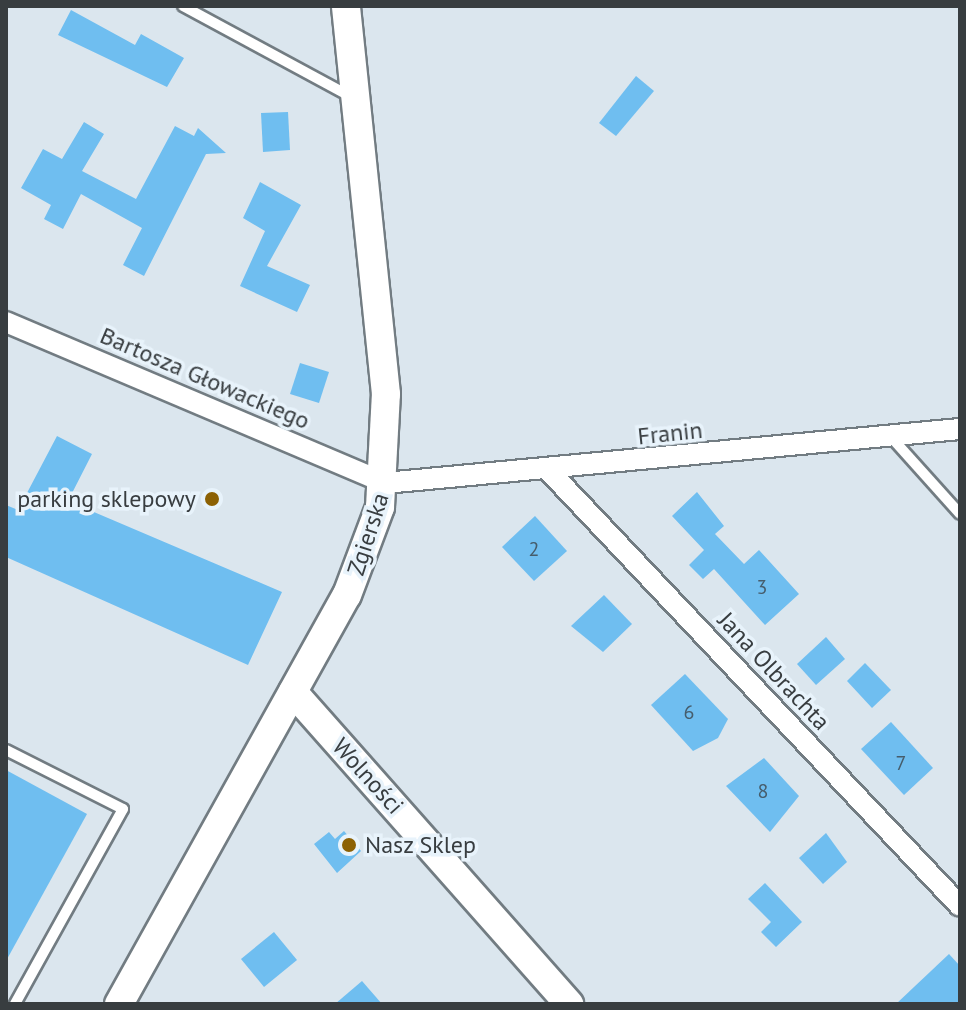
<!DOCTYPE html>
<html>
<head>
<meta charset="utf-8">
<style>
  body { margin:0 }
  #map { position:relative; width:966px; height:1010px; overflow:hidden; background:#dbe6ee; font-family:"PT Sans",sans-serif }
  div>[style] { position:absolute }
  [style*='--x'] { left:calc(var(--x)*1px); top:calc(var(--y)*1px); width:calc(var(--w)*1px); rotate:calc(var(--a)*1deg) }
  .building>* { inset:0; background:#6fbef0 }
  .roads { filter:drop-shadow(2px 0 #727c82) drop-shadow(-2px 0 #727c82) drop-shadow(0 2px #727c82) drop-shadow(0 -2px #727c82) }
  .lane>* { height:10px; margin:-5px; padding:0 5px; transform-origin:5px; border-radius:5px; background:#fff }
  .street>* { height:20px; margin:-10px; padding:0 10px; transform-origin:10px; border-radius:10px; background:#fff }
  .secondary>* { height:28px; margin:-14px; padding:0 14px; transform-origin:14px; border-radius:14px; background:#fff }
  .dots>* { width:22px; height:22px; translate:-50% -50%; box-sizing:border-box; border:4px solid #e8f3fb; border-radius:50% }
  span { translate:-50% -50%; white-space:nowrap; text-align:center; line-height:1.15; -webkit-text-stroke:7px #e8f3fb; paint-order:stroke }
  .number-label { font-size:20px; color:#465d6c }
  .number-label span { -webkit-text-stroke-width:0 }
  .street-label { font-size:24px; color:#383d40 }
  .poi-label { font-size:24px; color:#383d40 }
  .right { translate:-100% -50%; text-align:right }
  .left { translate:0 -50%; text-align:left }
  .frame { position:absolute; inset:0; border:8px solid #383d40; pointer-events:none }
</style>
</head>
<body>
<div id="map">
  <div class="building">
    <div style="clip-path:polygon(71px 10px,135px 45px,141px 34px,184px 58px,167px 87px,58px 35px)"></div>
    <div style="clip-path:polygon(636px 76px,654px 91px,616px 136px,599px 123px)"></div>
    <div style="clip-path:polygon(288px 112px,290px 150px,263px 152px,261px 113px)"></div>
    <div style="clip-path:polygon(84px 122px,104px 134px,82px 171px,136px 199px,175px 126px,194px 136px,198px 128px,226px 153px,206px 154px,144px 276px,123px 265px,142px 228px,81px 194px,63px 229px,44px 219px,51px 205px,21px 188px,43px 149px,62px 159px)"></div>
    <div style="clip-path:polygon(260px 182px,301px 205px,267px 266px,310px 285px,297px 312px,240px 286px,265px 231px,243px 218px)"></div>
    <div style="clip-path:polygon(300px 363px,329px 372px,319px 403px,290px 394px)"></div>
    <div style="clip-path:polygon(57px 436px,92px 454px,68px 501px,282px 592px,248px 665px,6px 557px,6px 505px,18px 510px)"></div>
    <div style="clip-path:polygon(697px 492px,724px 526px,715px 534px,744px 564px,759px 550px,799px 594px,765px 625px,714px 569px,703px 579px,689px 565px,704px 550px,672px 516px)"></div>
    <div style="clip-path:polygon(535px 516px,567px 551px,534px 581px,502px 547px)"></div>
    <div style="clip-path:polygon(604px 595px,632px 624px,603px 652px,571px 626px)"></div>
    <div style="clip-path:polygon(826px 637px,845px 659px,816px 685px,797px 664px)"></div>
    <div style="clip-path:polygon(865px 663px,891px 690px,872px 708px,847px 681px)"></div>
    <div style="clip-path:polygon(685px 674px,728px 719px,718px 738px,693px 751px,651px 705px)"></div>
    <div style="clip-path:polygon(891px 722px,933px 768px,904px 795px,861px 749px)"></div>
    <div style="clip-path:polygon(764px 758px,799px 796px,770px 832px,726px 786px)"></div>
    <div style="clip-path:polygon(6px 770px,87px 814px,6px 961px)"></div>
    <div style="clip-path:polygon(344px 831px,361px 851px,337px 873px,314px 844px,329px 832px,335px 839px)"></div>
    <div style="clip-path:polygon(826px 833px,847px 862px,823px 884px,799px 858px)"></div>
    <div style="clip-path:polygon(765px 883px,802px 922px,776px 947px,761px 932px,771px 922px,748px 899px)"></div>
    <div style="clip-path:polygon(274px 932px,297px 960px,264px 987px,241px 959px)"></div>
    <div style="clip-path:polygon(949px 954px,960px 966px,960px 1004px,896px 1004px)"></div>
    <div style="clip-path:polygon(362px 981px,382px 1004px,335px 1004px)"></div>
  </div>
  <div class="roads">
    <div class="lane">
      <div style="--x:183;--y:6;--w:191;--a:28.4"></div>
      <div style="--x:891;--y:437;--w:103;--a:48.1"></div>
      <div style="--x:6;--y:750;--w:131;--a:26.8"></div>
      <div style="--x:123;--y:809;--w:223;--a:119"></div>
    </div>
    <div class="street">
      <div style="--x:6;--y:322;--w:412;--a:23"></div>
      <div style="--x:385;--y:483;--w:578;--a:-5.37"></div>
      <div style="--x:549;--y:471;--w:598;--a:46.62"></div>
    </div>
    <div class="secondary">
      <div style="--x:293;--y:692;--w:417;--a:48.5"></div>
      <div style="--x:119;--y:1004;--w:468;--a:-60.9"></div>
      <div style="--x:347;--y:595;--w:94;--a:-69.4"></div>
      <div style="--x:380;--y:507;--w:113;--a:-87"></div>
      <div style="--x:386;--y:394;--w:390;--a:-95.9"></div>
    </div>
  </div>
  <div class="dots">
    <div style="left:212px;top:499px;background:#8c6104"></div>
    <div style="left:349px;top:845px;background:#8c6104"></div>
  </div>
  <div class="number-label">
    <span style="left:534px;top:549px">2</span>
    <span style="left:762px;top:587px">3</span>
    <span style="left:689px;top:712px">6</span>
    <span style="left:901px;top:763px">7</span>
    <span style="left:763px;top:791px">8</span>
  </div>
  <div class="street-label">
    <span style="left:205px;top:378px;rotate:23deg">Bartosza Głowackiego</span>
    <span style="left:670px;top:433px;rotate:-6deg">Franin</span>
    <span style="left:368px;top:534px;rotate:-72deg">Zgierska</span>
    <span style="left:774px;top:671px;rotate:47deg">Jana Olbrachta</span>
    <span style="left:368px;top:776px;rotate:48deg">Wolności</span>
  </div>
  <div class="poi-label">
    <span class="right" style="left:196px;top:499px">parking sklepowy</span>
    <span class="left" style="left:365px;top:845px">Nasz Sklep</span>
  </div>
  <div class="frame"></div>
</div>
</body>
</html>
